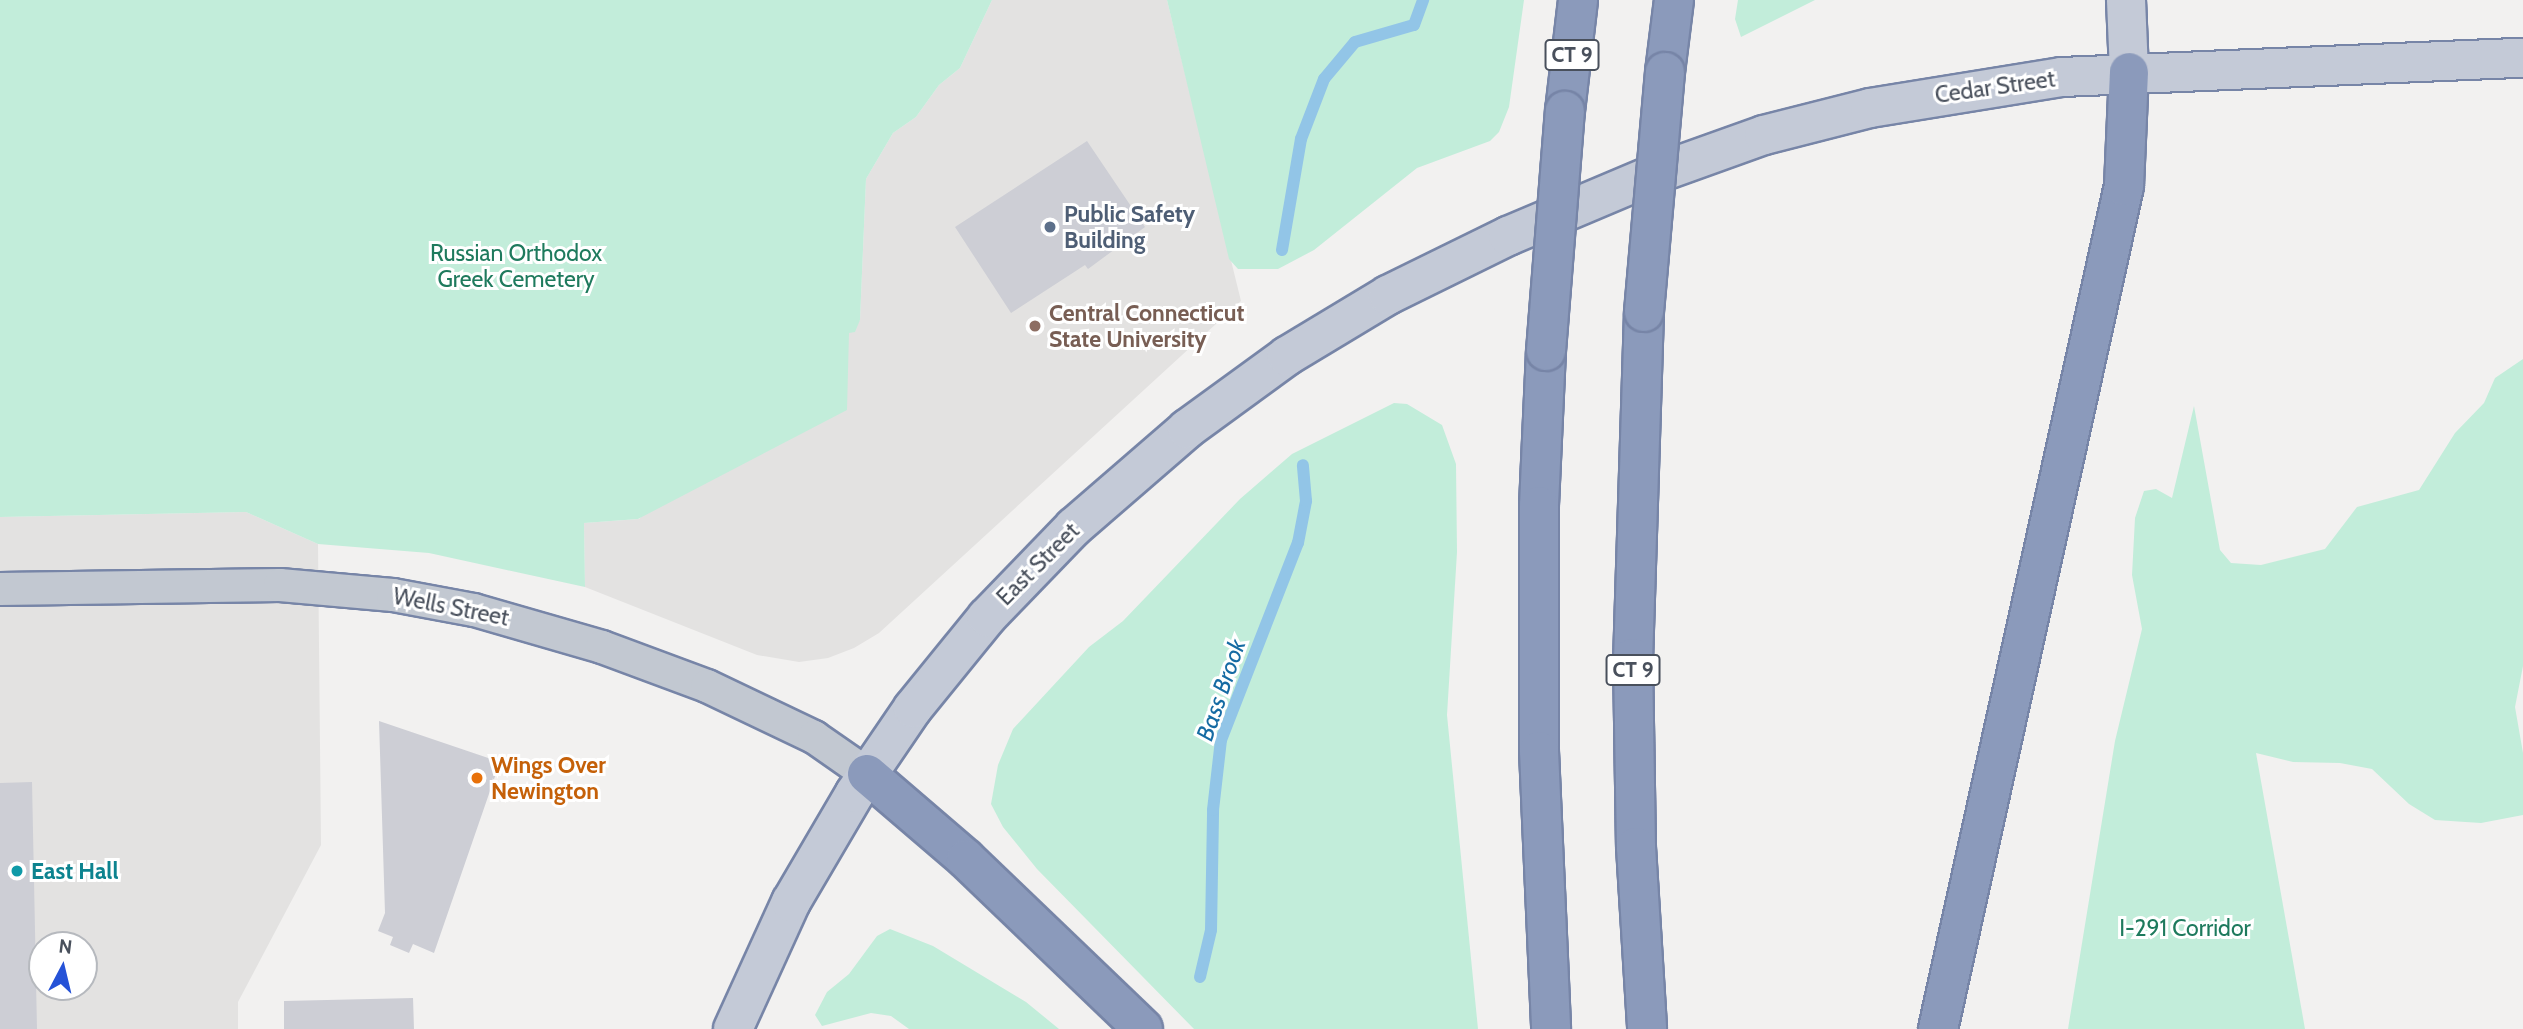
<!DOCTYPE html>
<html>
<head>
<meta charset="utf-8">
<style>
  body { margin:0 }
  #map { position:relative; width:2523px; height:1029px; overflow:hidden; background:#f2f1f0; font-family:Cabin,sans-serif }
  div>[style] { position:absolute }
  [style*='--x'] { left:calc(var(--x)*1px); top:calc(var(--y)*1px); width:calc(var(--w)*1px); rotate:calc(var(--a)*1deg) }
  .education>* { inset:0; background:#e3e2e1 }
  .green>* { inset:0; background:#c2edda }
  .stream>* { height:12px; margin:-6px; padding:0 6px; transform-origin:6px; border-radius:6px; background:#92c5e7 }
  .building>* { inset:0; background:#cdced5 }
  .roads { filter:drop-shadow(2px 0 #7785a7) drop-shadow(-2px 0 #7785a7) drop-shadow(0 2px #7785a7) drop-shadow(0 -2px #7785a7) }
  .minor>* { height:32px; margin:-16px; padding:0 16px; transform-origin:16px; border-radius:16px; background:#c2c8d1 }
  .secondary>* { height:38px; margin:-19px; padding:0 19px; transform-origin:19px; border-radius:19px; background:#c4cad7 }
  .motorway>* { height:38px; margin:-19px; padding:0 19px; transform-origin:19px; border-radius:19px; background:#8b9abb }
  .bridges { filter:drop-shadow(2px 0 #7785a7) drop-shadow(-2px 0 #7785a7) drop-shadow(0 2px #7785a7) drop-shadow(0 -2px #7785a7) }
  .motorway-bridge>* { height:38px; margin:-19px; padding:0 19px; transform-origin:19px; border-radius:19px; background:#8b9abb }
  .dots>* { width:19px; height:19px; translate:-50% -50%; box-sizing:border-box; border:4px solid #fff; border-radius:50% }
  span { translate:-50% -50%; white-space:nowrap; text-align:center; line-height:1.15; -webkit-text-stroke:6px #fff; paint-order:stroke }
  .shield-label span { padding:2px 5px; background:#fff; border:2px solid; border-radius:5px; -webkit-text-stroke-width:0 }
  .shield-label { font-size:21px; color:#49505c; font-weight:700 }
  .street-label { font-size:23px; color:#49505c }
  .service-label { font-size:23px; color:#4e5e75; font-weight:700 }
  .left { translate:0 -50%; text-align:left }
  .park-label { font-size:23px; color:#1e7a5d }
  .education-label { font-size:23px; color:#785e54; font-weight:700 }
  .food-label { font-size:23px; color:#c56008; font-weight:700 }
  .culture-label { font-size:23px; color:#0d838f; font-weight:700 }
  .water-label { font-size:24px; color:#166ba3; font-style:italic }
  .north { position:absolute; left:28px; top:931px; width:70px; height:70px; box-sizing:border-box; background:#fff; border:2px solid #b6b9be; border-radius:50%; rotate:7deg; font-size:19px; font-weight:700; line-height:28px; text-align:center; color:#49505c }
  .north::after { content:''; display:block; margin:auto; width:24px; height:32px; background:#2552d7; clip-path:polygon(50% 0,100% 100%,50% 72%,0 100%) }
</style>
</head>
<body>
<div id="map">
  <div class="education">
    <div style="clip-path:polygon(992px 0,1167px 0,1241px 301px,879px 633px,854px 648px,828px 658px,799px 662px,757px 655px,585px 587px,584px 523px,639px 519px,860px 320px,866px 179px,893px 133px,916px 117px,939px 85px,960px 68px)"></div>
    <div style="clip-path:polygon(evenodd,246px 512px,318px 544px,321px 845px,238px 1002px,238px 1029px,0 1029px,0 517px,246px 512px,42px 945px,84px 945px,84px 987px,42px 987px,42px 945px)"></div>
  </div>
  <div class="green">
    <div style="clip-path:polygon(0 0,992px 0,960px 68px,939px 85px,916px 117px,893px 133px,866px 179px,860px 320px,855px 332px,849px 333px,847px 410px,638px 519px,584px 523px,585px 587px,429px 553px,318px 544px,246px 512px,0 517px)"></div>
    <div style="clip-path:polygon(1167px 0,1524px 0,1509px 107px,1499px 132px,1490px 141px,1417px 168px,1314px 250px,1278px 269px,1238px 269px,1229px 259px)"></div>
    <div style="clip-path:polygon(1738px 0,1815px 0,1741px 37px,1735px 19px)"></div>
    <div style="clip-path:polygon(2523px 359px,2523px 666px,2515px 707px,2523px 753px,2523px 815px,2481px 823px,2435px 820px,2409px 804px,2372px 769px,2340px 763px,2293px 762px,2256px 753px,2305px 1029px,2068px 1029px,2115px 741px,2142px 629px,2132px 575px,2135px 518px,2144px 491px,2156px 489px,2172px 498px,2194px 406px,2220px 550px,2231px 563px,2261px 565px,2325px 549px,2357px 507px,2419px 490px,2455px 433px,2484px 403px,2495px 378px)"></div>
    <div style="clip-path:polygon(1394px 403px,1407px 404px,1442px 425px,1456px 464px,1457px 552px,1447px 715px,1478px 1029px,1194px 1029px,1037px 869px,1003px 827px,991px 804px,998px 765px,1013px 729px,1089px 647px,1123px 621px,1240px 499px,1292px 454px)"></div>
    <div style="clip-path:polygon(890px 929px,933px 946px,1026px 1002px,1059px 1029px,909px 1029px,891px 1016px,871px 1013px,822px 1026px,815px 1015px,827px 992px,849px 974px,877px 936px)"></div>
  </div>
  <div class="stream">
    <div style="--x:1282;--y:250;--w:113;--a:-80.3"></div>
    <div style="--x:1301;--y:139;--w:64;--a:-69"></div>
    <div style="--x:1324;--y:79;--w:48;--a:-50"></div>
    <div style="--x:1355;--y:42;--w:61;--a:-16.1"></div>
    <div style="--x:1414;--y:25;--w:27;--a:-70"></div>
    <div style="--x:1200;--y:977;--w:48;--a:-76.8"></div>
    <div style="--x:1211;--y:930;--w:120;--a:-89"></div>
    <div style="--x:1213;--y:810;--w:70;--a:-83.5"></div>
    <div style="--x:1221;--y:740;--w:212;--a:-68.7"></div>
    <div style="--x:1298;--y:543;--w:43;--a:-79.2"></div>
    <div style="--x:1306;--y:501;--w:36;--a:-95"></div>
  </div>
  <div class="building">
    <div style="clip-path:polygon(1087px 141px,1145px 227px,1088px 269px,1085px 265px,1011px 313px,955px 227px)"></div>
    <div style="clip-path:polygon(379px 721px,500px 762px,434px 953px,413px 944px,409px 953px,390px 945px,393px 937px,378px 931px,385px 913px)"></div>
    <div style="clip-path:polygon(32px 782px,37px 1029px,0 1029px,0 783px)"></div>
    <div style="clip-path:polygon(413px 998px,414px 1029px,284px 1029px,284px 1001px)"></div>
  </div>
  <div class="roads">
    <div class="minor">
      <div style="--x:0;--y:589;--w:280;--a:-0.8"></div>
      <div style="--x:280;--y:585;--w:113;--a:5.1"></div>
      <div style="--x:393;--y:595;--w:82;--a:10.5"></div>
      <div style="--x:474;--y:610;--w:133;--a:16.1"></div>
      <div style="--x:602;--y:647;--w:112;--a:20.4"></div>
      <div style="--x:707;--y:686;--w:119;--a:25.5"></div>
      <div style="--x:814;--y:737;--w:65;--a:34.9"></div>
    </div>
    <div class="secondary">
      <div style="--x:2126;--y:0;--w:72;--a:87.6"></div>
      <div style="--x:733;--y:1029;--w:140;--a:-65.5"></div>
      <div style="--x:791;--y:902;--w:126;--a:-59.6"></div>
      <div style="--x:855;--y:793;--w:103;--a:-55.7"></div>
      <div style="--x:913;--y:708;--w:117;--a:-50.9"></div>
      <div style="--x:987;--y:617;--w:125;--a:-46"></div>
      <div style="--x:1074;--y:527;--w:150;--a:-40.9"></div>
      <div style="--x:1187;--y:429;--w:124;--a:-36.1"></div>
      <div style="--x:1287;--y:356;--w:118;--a:-31.1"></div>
      <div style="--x:1388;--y:295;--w:134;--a:-26.2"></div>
      <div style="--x:1508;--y:236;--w:160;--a:-22.9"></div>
      <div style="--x:1655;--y:174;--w:116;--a:-19.7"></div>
      <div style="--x:1764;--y:135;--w:109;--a:-14.3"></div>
      <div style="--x:1870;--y:108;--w:194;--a:-9.2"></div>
      <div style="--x:2062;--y:77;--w:461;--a:-2.4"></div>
    </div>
    <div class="motorway">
      <div style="--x:1665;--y:72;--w:73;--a:-82.9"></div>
      <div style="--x:1565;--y:111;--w:112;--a:-83.3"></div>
      <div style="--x:1644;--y:312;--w:346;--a:91.8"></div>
      <div style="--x:1633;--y:658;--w:189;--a:89.1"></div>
      <div style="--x:1636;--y:847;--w:182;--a:86.5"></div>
      <div style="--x:1546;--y:351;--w:155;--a:92.6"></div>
      <div style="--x:1539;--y:506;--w:245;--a:90"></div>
      <div style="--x:1539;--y:751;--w:278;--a:87.5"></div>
      <div style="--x:867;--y:774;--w:130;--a:40.6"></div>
      <div style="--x:966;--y:859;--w:245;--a:43.8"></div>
      <div style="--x:1938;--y:1029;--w:863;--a:-77.56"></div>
      <div style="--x:2124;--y:186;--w:114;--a:-87.5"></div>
    </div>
  </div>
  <div class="bridges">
    <div class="motorway-bridge">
      <div style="--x:1644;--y:312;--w:241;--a:-85"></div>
      <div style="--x:1546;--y:351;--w:241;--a:-85.5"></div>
    </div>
  </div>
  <div class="dots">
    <div style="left:1050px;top:227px;background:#5c6f8a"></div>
    <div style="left:1035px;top:326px;background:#8d6e63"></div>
    <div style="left:477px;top:778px;background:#e8710a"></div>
    <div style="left:17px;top:871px;background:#0f9aa8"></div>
  </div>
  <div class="shield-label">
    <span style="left:1572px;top:55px">CT 9</span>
    <span style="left:1633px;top:670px">CT 9</span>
  </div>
  <div class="street-label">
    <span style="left:1995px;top:87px;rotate:-8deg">Cedar Street</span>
    <span style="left:1038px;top:564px;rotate:-45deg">East Street</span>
    <span style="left:451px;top:607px;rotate:11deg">Wells Street</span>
  </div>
  <div class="service-label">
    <span class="left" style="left:1064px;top:227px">Public Safety<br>Building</span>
  </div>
  <div class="park-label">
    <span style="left:516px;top:266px">Russian Orthodox<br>Greek Cemetery</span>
    <span style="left:2185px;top:928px">I-291 Corridor</span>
  </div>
  <div class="education-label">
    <span class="left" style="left:1049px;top:326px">Central Connecticut<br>State University</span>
  </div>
  <div class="food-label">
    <span class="left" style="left:491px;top:778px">Wings Over<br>Newington</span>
  </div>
  <div class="culture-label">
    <span class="left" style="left:31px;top:871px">East Hall</span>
  </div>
  <div class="water-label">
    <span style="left:1221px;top:690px;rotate:-71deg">Bass Brook</span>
  </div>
  <div class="north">N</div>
</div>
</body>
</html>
